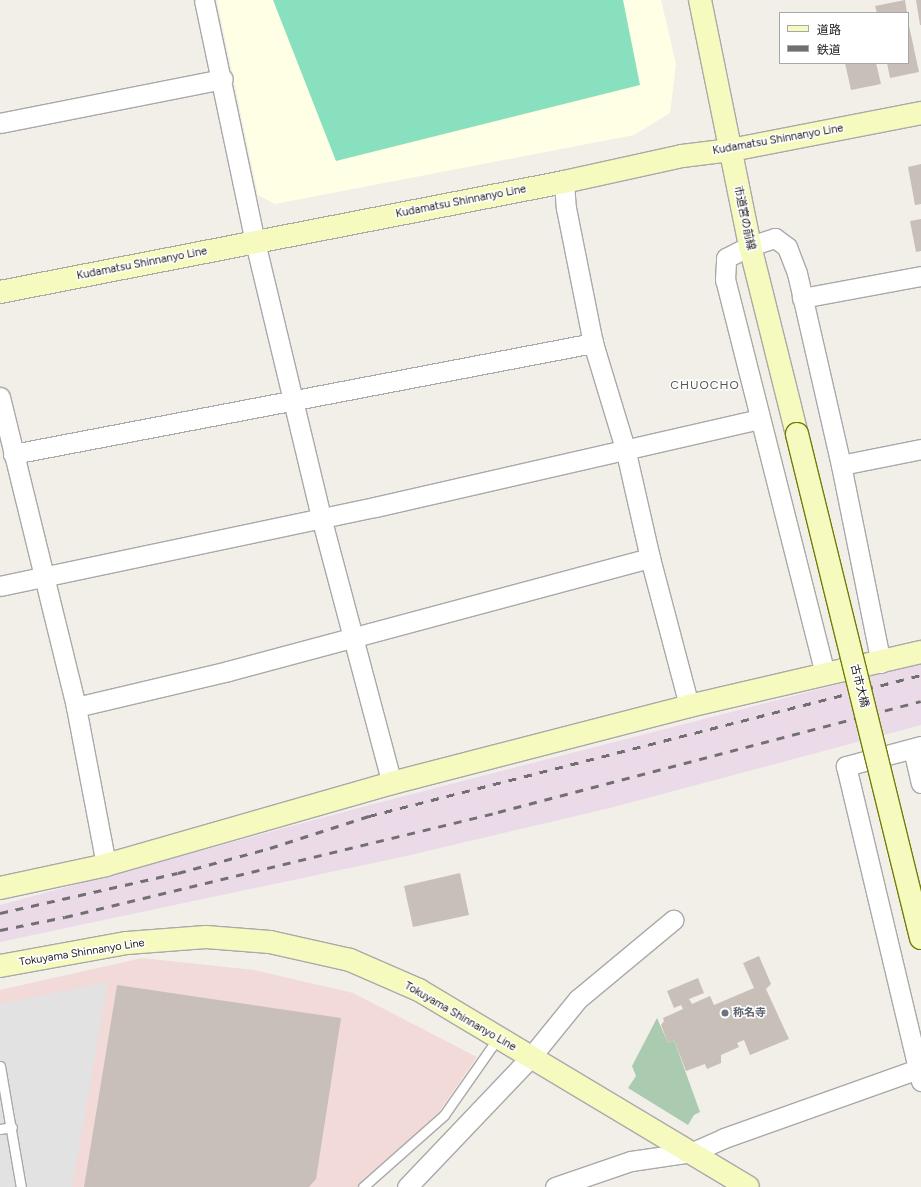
<!DOCTYPE html>
<html>
<head>
<meta charset="utf-8">
<style>
  body { margin:0 }
  #map { position:relative; width:921px; height:1187px; overflow:hidden; background:#f2efe9; font-family:Figtree,"Noto Sans JP",sans-serif }
  div>[style] { position:absolute }
  [style*='--x'] { left:calc(var(--x)*1px); top:calc(var(--y)*1px); width:calc(var(--w)*1px); rotate:calc(var(--a)*1deg) }
  .commercial>* { inset:0; background:#f2dad9 }
  .industrial>* { inset:0; background:#ebdbe8 }
  .education>* { inset:0; background:#ffffe5 }
  .cemetery>* { inset:0; background:#aacbaf }
  .pitch>* { inset:0; background:#88e0be }
  .parking>* { inset:0; background:#e2e2e2 }
  .building>* { inset:0; background:#c7bfb8 }
  .roads { filter:drop-shadow(1px 0 #a9a9a9) drop-shadow(-1px 0 #a9a9a9) drop-shadow(0 1px #a9a9a9) drop-shadow(0 -1px #a9a9a9) }
  .lane>* { height:9px; margin:-4.5px; padding:0 4.5px; transform-origin:4.5px; border-radius:4.5px; background:#fff }
  .street>* { height:19px; margin:-9.5px; padding:0 9.5px; transform-origin:9.5px; border-radius:9.5px; background:#fff }
  .secondary>* { height:22px; margin:-11px; padding:0 11px; transform-origin:11px; border-radius:11px; background:#f7fabf }
  .rail>* { height:3px; margin-top:-1.5px; transform-origin:0; background:repeating-linear-gradient(90deg,#707070 0 8px,transparent 0 16px) }
  .bridges { filter:drop-shadow(1px 0 #707d05) drop-shadow(-1px 0 #707d05) drop-shadow(0 1px #707d05) drop-shadow(0 -1px #707d05) }
  .secondary-bridge>* { height:22px; margin:-11px; padding:0 11px; transform-origin:11px; border-radius:11px; background:#f7fabf }
  .dots>* { width:11px; height:11px; translate:-50% -50%; box-sizing:border-box; border:2px solid #fff; border-radius:50% }
  span { translate:-50% -50%; white-space:nowrap; text-align:center; line-height:1.15; -webkit-text-stroke:3px #fff; paint-order:stroke }
  .street-label { font-size:11px; color:#222 }
  .worship-label { font-size:11px; color:#5b616d; font-weight:700 }
  .left { translate:0 -50%; text-align:left }
  .neighbourhood-label { font-size:12px; color:#555; letter-spacing:1px }
  .legend { position:absolute; left:779px; top:12px; width:130px; height:52px; box-sizing:border-box; background:#fff; border:1px solid #a7a7a7; margin:0; padding:5px 7px; list-style:none; font-size:12px; color:#222 }
  .legend li { display:flex; align-items:center; gap:8px; height:20px }
  .legend b { width:20px; border:1px solid #a7a7a7 }
</style>
</head>
<body>
<div id="map">
  <div class="commercial">
    <div style="clip-path:polygon(142px 958px,254px 970px,353px 993px,477px 1057px,437px 1115px,357px 1187px,0 1187px,0 990px)"></div>
  </div>
  <div class="industrial">
    <div style="clip-path:polygon(921px 663px,921px 725px,610px 808px,402px 857px,0 942px,0 905px,377px 803px)"></div>
  </div>
  <div class="education">
    <div style="clip-path:polygon(217px 0,661px 0,676px 64px,670px 113px,634px 135px,275px 204px,258px 195px)"></div>
  </div>
  <div class="cemetery">
    <div style="clip-path:polygon(657px 1018px,668px 1043px,674px 1040px,700px 1112px,694px 1115px,688px 1125px,628px 1088px,636px 1076px,632px 1066px)"></div>
  </div>
  <div class="pitch">
    <div style="clip-path:polygon(273px 0,623px 0,640px 85px,336px 161px)"></div>
  </div>
  <div class="parking">
    <div style="clip-path:polygon(108px 982px,72px 1187px,0 1187px,0 1004px)"></div>
  </div>
  <div class="building">
    <div style="clip-path:polygon(905px 0,907px 13px,877px 13px,875px 6px)"></div>
    <div style="clip-path:polygon(916px 0,921px 0,921px 25px,920px 25px)"></div>
    <div style="clip-path:polygon(908px 21px,919px 72px,890px 78px,887px 63px,908px 63px)"></div>
    <div style="clip-path:polygon(845px 63px,876px 63px,881px 84px,851px 90px)"></div>
    <div style="clip-path:polygon(921px 164px,921px 204px,915px 205px,908px 167px)"></div>
    <div style="clip-path:polygon(921px 219px,921px 251px,916px 252px,910px 221px)"></div>
    <div style="clip-path:polygon(460px 873px,469px 915px,413px 927px,404px 886px)"></div>
    <div style="clip-path:polygon(759px 956px,771px 984px,766px 989px,789px 1039px,750px 1055px,744px 1040px,737px 1043px,739px 1047px,721px 1055px,721px 1063px,707px 1069px,705px 1064px,686px 1071px,674px 1040px,668px 1043px,661px 1025px,664px 1021px,663px 1018px,683px 1009px,681px 1005px,674px 1008px,667px 991px,698px 978px,704px 993px,689px 999px,692px 1004px,710px 996px,714px 1005px,754px 988px,743px 963px)"></div>
    <div style="clip-path:polygon(117px 985px,341px 1018px,316px 1179px,309px 1187px,84px 1187px)"></div>
  </div>
  <div class="roads">
    <div class="lane">
      <div style="--x:0;--y:1066;--w:123;--a:80.2"></div>
      <div style="--x:0;--y:1129;--w:12;--a:-9"></div>
      <div style="--x:363;--y:1187;--w:108;--a:-41.6"></div>
      <div style="--x:444;--y:1115;--w:94;--a:-55"></div>
    </div>
    <div class="street">
      <div style="--x:204;--y:0;--w:247;--a:78.1"></div>
      <div style="--x:255;--y:242;--w:283;--a:76.5"></div>
      <div style="--x:321;--y:517;--w:275;--a:75.1"></div>
      <div style="--x:0;--y:123;--w:227;--a:-11.2"></div>
      <div style="--x:564;--y:182;--w:26;--a:86"></div>
      <div style="--x:566;--y:208;--w:138;--a:78.7"></div>
      <div style="--x:593;--y:343;--w:110;--a:73.1"></div>
      <div style="--x:625;--y:448;--w:113;--a:77.2"></div>
      <div style="--x:650;--y:558;--w:153;--a:75.2"></div>
      <div style="--x:802;--y:298;--w:121;--a:-10.5"></div>
      <div style="--x:0;--y:397;--w:319;--a:76.2"></div>
      <div style="--x:76;--y:707;--w:161;--a:79.2"></div>
      <div style="--x:13;--y:454;--w:591;--a:-10.83"></div>
      <div style="--x:841;--y:465;--w:82;--a:-11.3"></div>
      <div style="--x:0;--y:586;--w:383;--a:-11.9"></div>
      <div style="--x:375;--y:507;--w:395;--a:-12.9"></div>
      <div style="--x:825;--y:674;--w:406;--a:-104.2"></div>
      <div style="--x:725;--y:280;--w:22;--a:-87"></div>
      <div style="--x:726;--y:258;--w:27;--a:-27"></div>
      <div style="--x:750;--y:246;--w:26;--a:-18"></div>
      <div style="--x:775;--y:238;--w:15;--a:37"></div>
      <div style="--x:787;--y:247;--w:28;--a:69"></div>
      <div style="--x:797;--y:273;--w:197;--a:77.1"></div>
      <div style="--x:841;--y:465;--w:202;--a:78.6"></div>
      <div style="--x:76;--y:707;--w:156;--a:-13.3"></div>
      <div style="--x:228;--y:671;--w:437;--a:-15"></div>
      <div style="--x:921;--y:746;--w:78;--a:165.1"></div>
      <div style="--x:846;--y:766;--w:324;--a:76.6"></div>
      <div style="--x:913;--y:749;--w:35;--a:77"></div>
      <div style="--x:407;--y:1187;--w:178;--a:-46.4"></div>
      <div style="--x:530;--y:1058;--w:76;--a:-50.9"></div>
      <div style="--x:578;--y:999;--w:124;--a:-39.7"></div>
      <div style="--x:555;--y:1187;--w:80;--a:-18.9"></div>
      <div style="--x:631;--y:1161;--w:63;--a:-8.3"></div>
      <div style="--x:693;--y:1152;--w:34;--a:-24"></div>
      <div style="--x:724;--y:1138;--w:209;--a:-19.6"></div>
    </div>
    <div class="secondary">
      <div style="--x:700;--y:0;--w:251;--a:78.5"></div>
      <div style="--x:750;--y:246;--w:194;--a:76"></div>
      <div style="--x:0;--y:292;--w:575;--a:-11.04"></div>
      <div style="--x:564;--y:182;--w:121;--a:-12.4"></div>
      <div style="--x:682;--y:156;--w:49;--a:-7"></div>
      <div style="--x:731;--y:150;--w:194;--a:-11"></div>
      <div style="--x:0;--y:888;--w:108;--a:-12.2"></div>
      <div style="--x:106;--y:865;--w:298;--a:-16"></div>
      <div style="--x:392;--y:783;--w:307;--a:-14.5"></div>
      <div style="--x:689;--y:706;--w:238;--a:-13.1"></div>
      <div style="--x:0;--y:966;--w:129;--a:-10.3"></div>
      <div style="--x:127;--y:943;--w:79;--a:-4.3"></div>
      <div style="--x:206;--y:937;--w:64;--a:4.5"></div>
      <div style="--x:270;--y:942;--w:82;--a:12.7"></div>
      <div style="--x:350;--y:960;--w:75;--a:23.5"></div>
      <div style="--x:419;--y:990;--w:383;--a:30.9"></div>
    </div>
  </div>
  <div class="rail">
    <div style="--x:0;--y:913;--w:182;--a:-12.7"></div>
    <div style="--x:178;--y:873;--w:95;--a:-15.2"></div>
    <div style="--x:270;--y:848;--w:104;--a:-17.9"></div>
    <div style="--x:369;--y:816;--w:570;--a:-14.33"></div>
    <div style="--x:0;--y:930;--w:66;--a:-11.3"></div>
    <div style="--x:65;--y:917;--w:446;--a:-13.6"></div>
    <div style="--x:498;--y:812;--w:437;--a:-14.7"></div>
  </div>
  <div class="bridges">
    <div class="secondary-bridge">
      <div style="--x:797;--y:434;--w:519;--a:76.18"></div>
    </div>
  </div>
  <div class="dots">
    <div style="left:725px;top:1013px;background:#6b7280"></div>
  </div>
  <div class="street-label">
    <span style="left:778px;top:140px;rotate:-10deg">Kudamatsu Shinnanyo Line</span>
    <span style="left:461px;top:202px;rotate:-11deg">Kudamatsu Shinnanyo Line</span>
    <span style="left:744px;top:218px;rotate:78deg">市道宮の前線</span>
    <span style="left:142px;top:264px;rotate:-11deg">Kudamatsu Shinnanyo Line</span>
    <span style="left:859px;top:686px;rotate:76deg">古市大橋</span>
    <span style="left:82px;top:953px;rotate:-9deg">Tokuyama Shinnanyo Line</span>
    <span style="left:460px;top:1017px;rotate:30deg">Tokuyama Shinnanyo Line</span>
  </div>
  <div class="worship-label">
    <span class="left" style="left:733px;top:1013px">称名寺</span>
  </div>
  <div class="neighbourhood-label">
    <span style="left:705px;top:386px">CHUOCHO</span>
  </div>
  <ul class="legend">
  <li><b style="height:5px;background:#f7fabf"></b>道路</li>
  <li><b style="height:5px;background:#707070"></b>鉄道</li>
  </ul>
</div>
</body>
</html>
